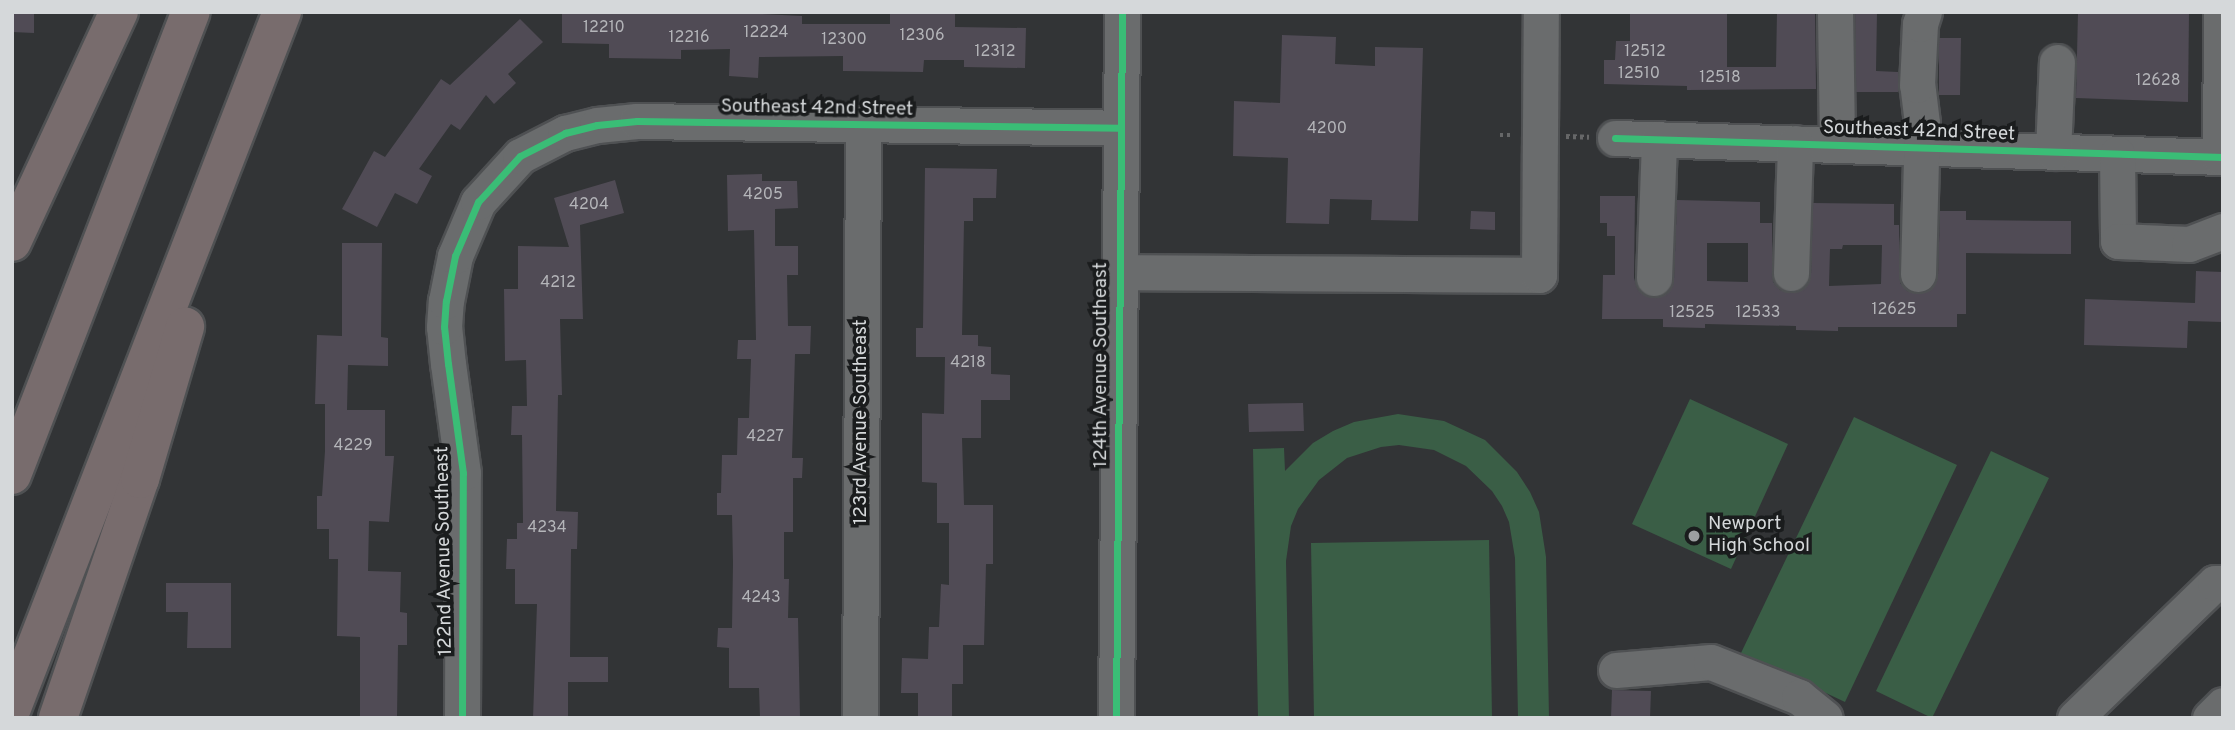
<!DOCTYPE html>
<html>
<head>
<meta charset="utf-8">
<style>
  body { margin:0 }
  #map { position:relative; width:2235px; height:730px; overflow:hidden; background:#323436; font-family:Overpass,sans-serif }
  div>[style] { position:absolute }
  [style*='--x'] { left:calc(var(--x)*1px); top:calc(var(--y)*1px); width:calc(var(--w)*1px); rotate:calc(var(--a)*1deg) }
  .green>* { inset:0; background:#3a5e46 }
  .building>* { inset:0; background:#504b55 }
  .path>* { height:4.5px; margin-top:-2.25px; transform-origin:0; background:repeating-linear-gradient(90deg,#666768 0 3.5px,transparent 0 7px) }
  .roads { filter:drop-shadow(2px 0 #4f5153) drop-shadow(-2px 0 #4f5153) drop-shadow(0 2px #4f5153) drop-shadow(0 -2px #4f5153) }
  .minor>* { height:35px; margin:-17.5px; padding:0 17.5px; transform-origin:17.5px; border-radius:17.5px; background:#6a6c6d }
  .highway>* { height:38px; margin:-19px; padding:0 19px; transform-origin:19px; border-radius:19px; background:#786c6d }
  .cycleway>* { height:7px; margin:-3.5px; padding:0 3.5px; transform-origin:3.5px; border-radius:3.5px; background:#3abd76 }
  .dots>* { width:19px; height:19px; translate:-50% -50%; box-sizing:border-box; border:4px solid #1a1c1d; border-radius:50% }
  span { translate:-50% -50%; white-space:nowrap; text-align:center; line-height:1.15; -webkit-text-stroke:7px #1a1c1d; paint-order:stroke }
  .number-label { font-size:16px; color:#b4b5b9 }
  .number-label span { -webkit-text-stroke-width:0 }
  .street-label { font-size:19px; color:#d5d8da }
  .poi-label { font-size:19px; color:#d5d8da }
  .left { translate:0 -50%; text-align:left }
  .frame { position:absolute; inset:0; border:14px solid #d5d8da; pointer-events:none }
</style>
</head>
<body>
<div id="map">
  <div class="green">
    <div style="clip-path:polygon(1690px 399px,1788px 444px,1731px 569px,1632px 524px)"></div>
    <div style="clip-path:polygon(1398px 414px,1444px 421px,1485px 440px,1517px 472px,1530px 492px,1539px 512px,1546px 557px,1549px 718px,1518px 718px,1515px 558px,1509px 522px,1502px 506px,1492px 491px,1466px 466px,1434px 450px,1399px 445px,1381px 447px,1347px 458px,1319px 480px,1298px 509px,1291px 526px,1286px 561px,1289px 718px,1258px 718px,1253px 449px,1284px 448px,1285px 471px,1313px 443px,1333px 431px,1354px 422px)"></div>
    <div style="clip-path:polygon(1854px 417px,1957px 465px,1845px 702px,1741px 653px)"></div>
    <div style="clip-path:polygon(1991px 451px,2049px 478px,1932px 718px,1876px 691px)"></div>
    <div style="clip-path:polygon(1489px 540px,1492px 718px,1314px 718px,1311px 543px)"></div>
  </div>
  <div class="building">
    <div style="clip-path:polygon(12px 12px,34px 12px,34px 33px,12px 32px)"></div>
    <div style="clip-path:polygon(562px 12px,724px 12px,802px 16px,802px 24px,890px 24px,890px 12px,955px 13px,955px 27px,1026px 28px,1025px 68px,964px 67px,964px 60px,924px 60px,923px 72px,843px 71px,843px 56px,759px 57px,758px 78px,729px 76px,730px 49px,681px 50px,681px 59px,609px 58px,609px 44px,562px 43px)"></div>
    <div style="clip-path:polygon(1630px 12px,1727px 12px,1727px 67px,1776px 67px,1777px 12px,1815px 12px,1816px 89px,1687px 90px,1687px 86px,1604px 84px,1604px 60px,1615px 60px,1616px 41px,1630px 41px)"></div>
    <div style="clip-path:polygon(1855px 12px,1877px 12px,1876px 71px,1898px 72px,1898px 92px,1856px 92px)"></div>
    <div style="clip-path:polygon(2078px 12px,2189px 12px,2188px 102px,2076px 98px)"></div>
    <div style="clip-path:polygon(520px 19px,543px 42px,508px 74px,516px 83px,494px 104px,486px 95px,460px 130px,451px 124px,419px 169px,432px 176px,417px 204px,395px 193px,377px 227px,342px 209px,374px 151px,385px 157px,441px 79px,450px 85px)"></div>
    <div style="clip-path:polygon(1282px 35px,1336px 37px,1335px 64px,1375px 66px,1375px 47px,1423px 48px,1418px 221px,1371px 220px,1372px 200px,1330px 199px,1329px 224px,1286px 223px,1288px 158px,1233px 156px,1234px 101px,1280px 103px)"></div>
    <div style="clip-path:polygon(1939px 38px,1961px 38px,1960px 95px,1939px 95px)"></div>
    <div style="clip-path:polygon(925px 168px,997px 169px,996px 198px,973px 198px,973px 221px,964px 221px,962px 335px,978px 335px,978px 346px,991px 347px,991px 374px,1010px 375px,1010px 400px,981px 400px,981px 438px,962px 438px,964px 505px,993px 505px,993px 564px,986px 564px,984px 645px,963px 645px,963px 684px,952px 684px,952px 718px,918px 718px,918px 693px,901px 693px,902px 658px,928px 659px,929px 627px,939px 627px,941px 584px,949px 585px,949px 523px,937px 523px,937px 483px,922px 482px,922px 413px,944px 414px,945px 357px,916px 357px,916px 328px,923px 328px)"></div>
    <div style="clip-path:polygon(762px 174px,762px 181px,797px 181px,798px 208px,775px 209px,775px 246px,798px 246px,798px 275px,787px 275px,788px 326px,811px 326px,810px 354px,795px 354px,792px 458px,803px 458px,802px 478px,793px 478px,793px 532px,784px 532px,784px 579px,789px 579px,788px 618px,798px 618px,800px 718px,760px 718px,759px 688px,729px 688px,729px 648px,717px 647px,718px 628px,732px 628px,733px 563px,732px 515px,717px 515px,717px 493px,721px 493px,722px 455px,737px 455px,738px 418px,749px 418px,751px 359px,737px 359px,738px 340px,756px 340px,754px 230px,728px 231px,727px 175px)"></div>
    <div style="clip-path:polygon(615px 180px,624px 213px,580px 225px,583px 319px,560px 319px,562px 395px,558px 395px,556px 511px,578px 512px,577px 549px,571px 549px,570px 657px,608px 657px,608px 682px,568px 682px,568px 718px,533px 718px,537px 604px,515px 604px,515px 569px,506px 569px,507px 539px,517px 539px,517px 523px,523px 523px,522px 435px,511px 435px,512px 406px,527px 406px,526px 360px,505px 361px,504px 289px,518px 289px,518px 246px,569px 247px,554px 198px)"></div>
    <div style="clip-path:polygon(evenodd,1600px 196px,1635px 196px,1634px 278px,1637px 288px,1653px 298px,1664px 295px,1674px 279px,1677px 200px,1760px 202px,1760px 223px,1772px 223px,1773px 282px,1780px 290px,1790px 293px,1801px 290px,1811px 274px,1813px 203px,1894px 204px,1894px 225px,1899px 225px,1900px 283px,1907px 291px,1917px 294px,1928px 291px,1938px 275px,1940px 211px,1966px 211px,1966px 220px,2071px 221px,2071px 254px,1966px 253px,1966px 314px,1957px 314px,1957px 327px,1838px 327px,1838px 331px,1796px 330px,1796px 326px,1705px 324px,1705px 328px,1663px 327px,1663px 319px,1602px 319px,1603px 275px,1615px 275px,1615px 236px,1607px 236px,1607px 223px,1600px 223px,1600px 196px,1707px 243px,1748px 243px,1748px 282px,1707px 281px,1707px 243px,1600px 196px,1843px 245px,1882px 245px,1881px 284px,1829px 286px,1830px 249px,1842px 249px,1843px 245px)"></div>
    <div style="clip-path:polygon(1471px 211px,1495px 212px,1495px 230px,1470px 229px)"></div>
    <div style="clip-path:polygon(342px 243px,382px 243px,381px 337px,388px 338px,388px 366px,348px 365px,347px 410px,385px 410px,385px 456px,394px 456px,389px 522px,369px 521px,368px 571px,401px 572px,400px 612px,407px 613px,407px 645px,398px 645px,397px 718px,360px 718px,360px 637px,337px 636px,338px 559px,329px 559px,329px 529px,317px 529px,317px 496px,322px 496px,325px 451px,325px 404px,315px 404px,317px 335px,342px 336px)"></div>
    <div style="clip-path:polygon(2196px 271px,2223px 272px,2223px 322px,2188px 321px,2187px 348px,2084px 345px,2085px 299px,2195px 303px)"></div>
    <div style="clip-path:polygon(1303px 403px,1304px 431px,1249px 432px,1248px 404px)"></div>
    <div style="clip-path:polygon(166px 583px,231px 583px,231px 648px,187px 648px,188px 612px,166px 612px)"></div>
    <div style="clip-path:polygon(1612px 690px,1651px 691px,1650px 718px,1611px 718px)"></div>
  </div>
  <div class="path">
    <div style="--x:1500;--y:135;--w:12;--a:0"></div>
    <div style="--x:1566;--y:136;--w:23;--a:2"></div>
  </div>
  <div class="roads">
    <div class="minor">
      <div style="--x:1835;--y:12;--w:133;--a:89.1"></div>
      <div style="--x:1615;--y:138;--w:608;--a:1.79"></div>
      <div style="--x:2053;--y:152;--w:90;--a:-87.5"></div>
      <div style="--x:2117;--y:154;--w:87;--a:89.3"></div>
      <div style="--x:2118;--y:241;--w:71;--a:2.4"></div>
      <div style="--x:2189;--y:244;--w:36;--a:-21"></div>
      <div style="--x:2220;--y:157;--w:145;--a:-89.6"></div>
      <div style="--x:1118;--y:272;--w:421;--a:0.4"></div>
      <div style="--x:1539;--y:275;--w:263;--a:-89.6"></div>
      <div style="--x:1791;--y:273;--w:130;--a:-88.2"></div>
      <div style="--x:1918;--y:274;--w:151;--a:-88.5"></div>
      <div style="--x:1922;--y:123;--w:38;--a:-97"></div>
      <div style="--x:1917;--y:85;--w:61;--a:-87.2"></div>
      <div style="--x:1920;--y:24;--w:13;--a:-72"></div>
      <div style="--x:1654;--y:278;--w:139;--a:-87.9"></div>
      <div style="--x:1616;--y:670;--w:95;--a:-4.8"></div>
      <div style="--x:1711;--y:662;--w:95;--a:21.7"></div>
      <div style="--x:1799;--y:697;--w:33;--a:39"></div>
      <div style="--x:462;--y:718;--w:245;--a:-89.8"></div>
      <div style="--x:463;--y:473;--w:110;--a:-97.8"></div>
      <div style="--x:448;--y:364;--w:37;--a:-96"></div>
      <div style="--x:444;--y:327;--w:26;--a:-86"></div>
      <div style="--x:446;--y:301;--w:46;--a:-78.7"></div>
      <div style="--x:455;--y:256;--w:59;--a:-66.9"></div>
      <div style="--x:478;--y:202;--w:62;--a:-47.6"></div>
      <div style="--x:520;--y:156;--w:51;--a:-27.1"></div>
      <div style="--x:565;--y:133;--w:33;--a:-14"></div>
      <div style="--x:597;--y:125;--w:40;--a:-5.7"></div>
      <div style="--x:637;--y:121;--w:482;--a:0.8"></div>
      <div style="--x:860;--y:718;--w:592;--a:-89.71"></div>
      <div style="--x:1116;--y:718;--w:706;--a:-89.51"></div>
      <div style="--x:2075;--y:718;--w:194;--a:-44"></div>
      <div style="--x:2215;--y:583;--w:8;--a:0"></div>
      <div style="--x:2210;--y:718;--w:18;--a:-45"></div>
    </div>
    <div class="highway">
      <div style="--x:12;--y:242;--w:254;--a:-65.1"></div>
      <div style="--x:12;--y:475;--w:496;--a:-68.9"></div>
      <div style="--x:12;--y:708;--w:747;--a:-68.8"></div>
      <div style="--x:58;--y:718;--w:253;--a:-71.1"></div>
      <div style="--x:140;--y:479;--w:159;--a:-73.5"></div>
    </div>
  </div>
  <div class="cycleway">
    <div style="--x:1615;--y:138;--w:608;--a:1.79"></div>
    <div style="--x:462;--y:718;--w:245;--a:-89.8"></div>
    <div style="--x:463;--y:473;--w:110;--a:-97.8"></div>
    <div style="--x:448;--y:364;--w:37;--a:-96"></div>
    <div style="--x:444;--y:327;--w:26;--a:-86"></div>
    <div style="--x:446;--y:301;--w:46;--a:-78.7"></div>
    <div style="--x:455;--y:256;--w:59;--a:-66.9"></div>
    <div style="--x:478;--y:202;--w:62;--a:-47.6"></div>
    <div style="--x:520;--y:156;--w:51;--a:-27.1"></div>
    <div style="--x:565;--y:133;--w:33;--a:-14"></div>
    <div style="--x:597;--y:125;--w:40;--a:-5.7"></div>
    <div style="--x:637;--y:121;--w:482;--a:0.8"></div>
    <div style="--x:1116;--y:718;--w:706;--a:-89.51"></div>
  </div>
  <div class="dots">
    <div style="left:1694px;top:536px;background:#9c9fa1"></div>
  </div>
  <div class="number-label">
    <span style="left:604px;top:28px">12210</span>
    <span style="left:766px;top:33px">12224</span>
    <span style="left:922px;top:36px">12306</span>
    <span style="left:689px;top:38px">12216</span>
    <span style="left:844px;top:40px">12300</span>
    <span style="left:995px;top:52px">12312</span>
    <span style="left:1645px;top:52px">12512</span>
    <span style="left:1639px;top:74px">12510</span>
    <span style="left:1720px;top:78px">12518</span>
    <span style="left:2158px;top:81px">12628</span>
    <span style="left:1327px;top:129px">4200</span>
    <span style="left:763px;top:195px">4205</span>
    <span style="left:589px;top:205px">4204</span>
    <span style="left:558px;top:283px">4212</span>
    <span style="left:1894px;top:310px">12625</span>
    <span style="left:1692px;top:313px">12525</span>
    <span style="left:1758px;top:313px">12533</span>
    <span style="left:968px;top:363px">4218</span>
    <span style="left:765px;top:437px">4227</span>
    <span style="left:353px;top:446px">4229</span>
    <span style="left:547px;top:528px">4234</span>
    <span style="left:761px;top:598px">4243</span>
  </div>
  <div class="street-label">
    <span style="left:817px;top:109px;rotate:1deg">Southeast 42nd Street</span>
    <span style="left:1919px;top:132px;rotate:2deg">Southeast 42nd Street</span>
    <span style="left:1102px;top:365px;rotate:-90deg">124th Avenue Southeast</span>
    <span style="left:862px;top:422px;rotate:-90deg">123rd Avenue Southeast</span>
    <span style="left:445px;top:551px;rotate:-91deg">122nd Avenue Southeast</span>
  </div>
  <div class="poi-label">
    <span class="left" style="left:1708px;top:536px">Newport<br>High School</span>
  </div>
  <div class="frame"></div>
</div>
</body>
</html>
